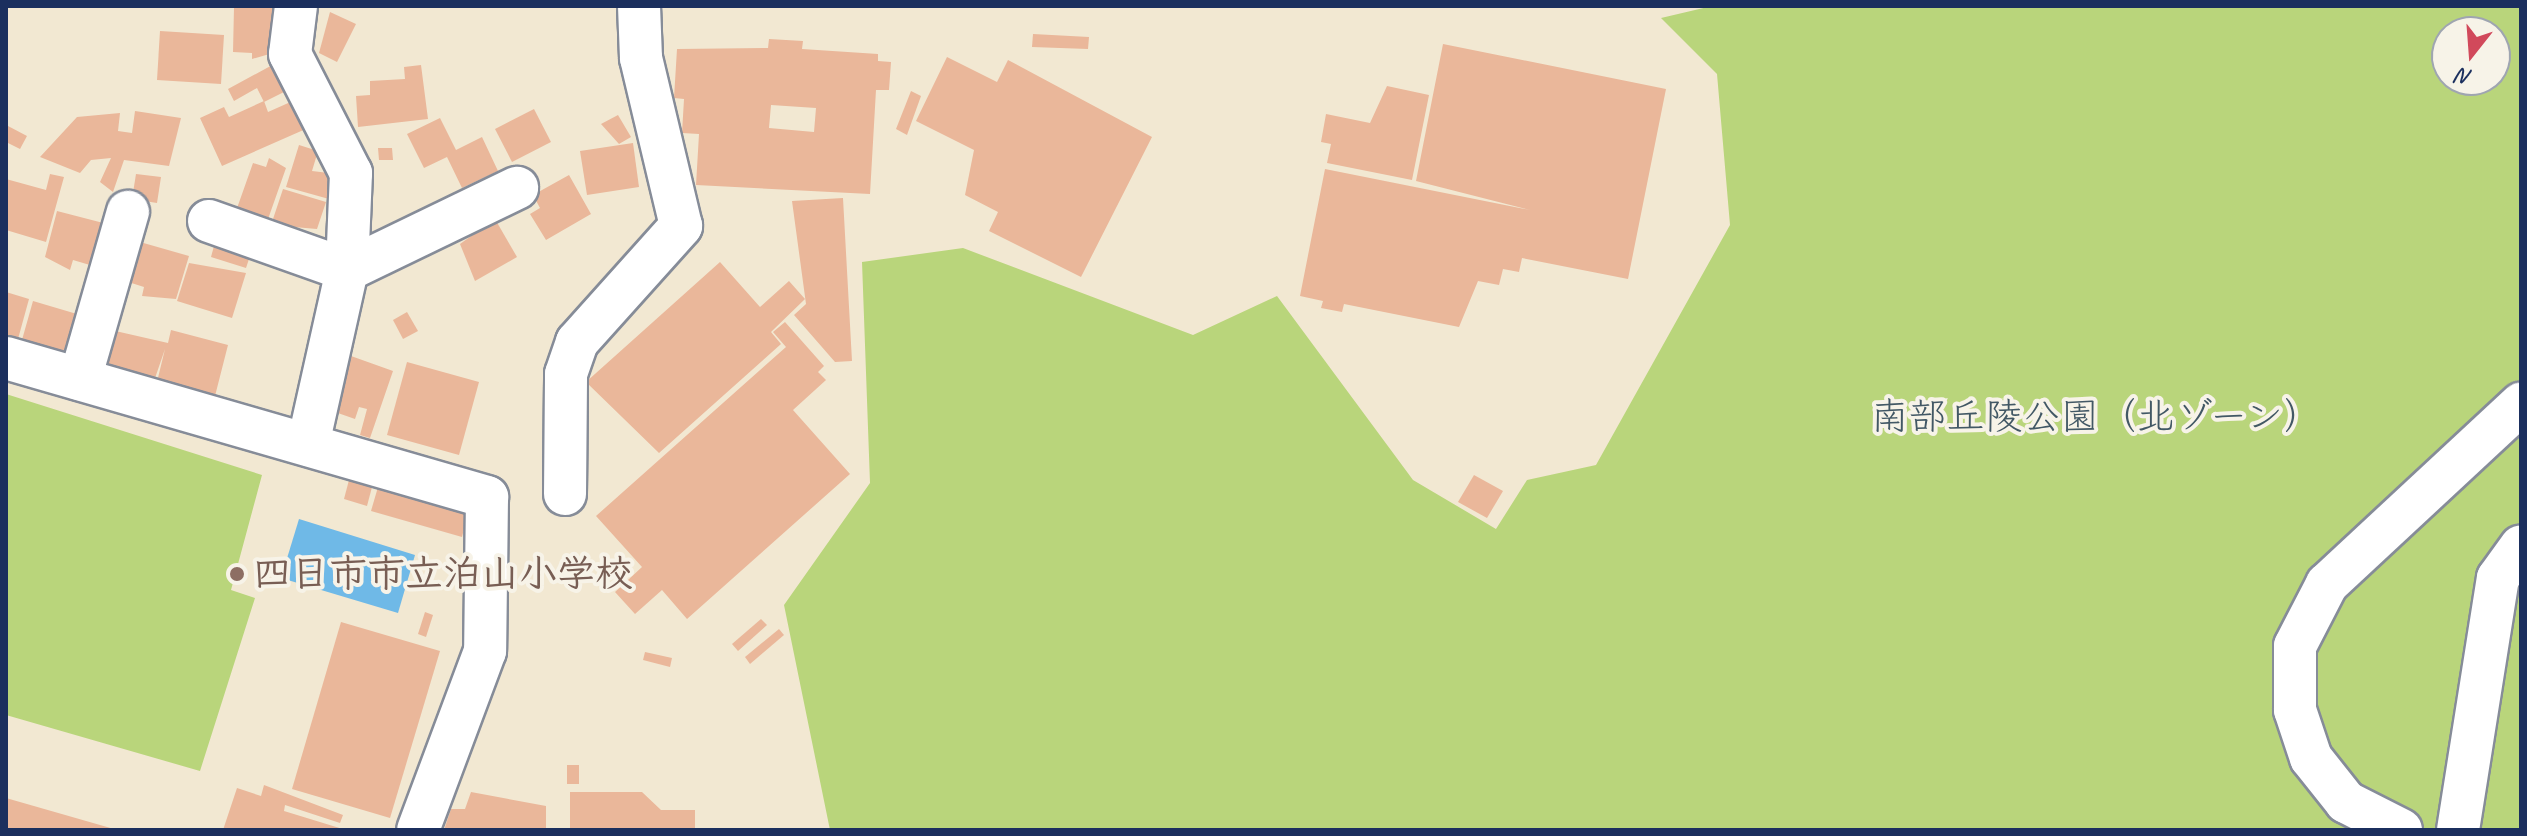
<!DOCTYPE html>
<html>
<head>
<meta charset="utf-8">
<style>
  body { margin:0 }
  #map { position:relative; width:2527px; height:836px; overflow:hidden; background:#f2e8d2; font-family:Caveat,"Klee One",sans-serif }
  div>[style] { position:absolute }
  [style*='--x'] { left:calc(var(--x)*1px); top:calc(var(--y)*1px); width:calc(var(--w)*1px); rotate:calc(var(--a)*1deg) }
  .green>* { inset:0; background:#b9d57b }
  .water>* { inset:0; background:#6fb9e7 }
  .building>* { inset:0; background:#eab79a }
  .roads { filter:drop-shadow(2px 0 #868c98) drop-shadow(-2px 0 #868c98) drop-shadow(0 2px #868c98) drop-shadow(0 -2px #868c98) }
  .minor>* { height:42px; margin:-21px; padding:0 21px; transform-origin:21px; border-radius:21px; background:#fff }
  .dots>* { width:22px; height:22px; translate:-50% -50%; box-sizing:border-box; border:4px solid #f7f3e8; border-radius:50% }
  span { translate:-50% -50%; white-space:nowrap; text-align:center; line-height:1.15; -webkit-text-stroke:8px #f7f3e8; paint-order:stroke }
  .park-label { font-size:38px; color:#425865 }
  .education-label { font-size:38px; color:#785e54; font-weight:700 }
  .left { translate:0 -50%; text-align:left }
  .frame { position:absolute; inset:0; border:8px solid #1b2f5e; pointer-events:none }
  .north { position:absolute; left:2431px; top:16px; width:80px; height:80px; box-sizing:border-box; background:#f7f3e8; border:2px solid #9fa5b1; border-radius:50%; rotate:197deg; font-size:22px; font-weight:700; line-height:32px; text-align:center; color:#1b2f5e }
  .north::after { content:''; display:block; margin:auto; width:28px; height:36px; background:#d1495b; clip-path:polygon(50% 0,100% 100%,50% 72%,0 100%) }
</style>
</head>
<body>
<div id="map">
  <div class="green">
    <div style="clip-path:polygon(evenodd,1712px 6px,2521px 6px,2521px 830px,830px 830px,784px 605px,870px 483px,862px 262px,963px 248px,1193px 335px,1277px 296px,1413px 480px,1496px 529px,1527px 480px,1596px 465px,1730px 225px,1717px 74px,1661px 18px,1712px 6px,2447px 32px,2495px 32px,2495px 80px,2447px 80px,2447px 32px)"></div>
    <div style="clip-path:polygon(6px 394px,262px 475px,231px 590px,255px 598px,200px 771px,6px 715px)"></div>
  </div>
  <div class="water">
    <div style="clip-path:polygon(299px 519px,415px 555px,398px 613px,281px 578px)"></div>
  </div>
  <div class="building">
    <div style="clip-path:polygon(234px 7px,275px 8px,273px 53px,252px 59px,252px 53px,233px 52px)"></div>
    <div style="clip-path:polygon(330px 12px,356px 24px,337px 62px,319px 53px)"></div>
    <div style="clip-path:polygon(160px 31px,224px 35px,221px 84px,157px 80px)"></div>
    <div style="clip-path:polygon(1033px 34px,1089px 37px,1088px 49px,1032px 47px)"></div>
    <div style="clip-path:polygon(evenodd,769px 39px,803px 41px,802px 49px,878px 54px,878px 61px,891px 62px,889px 90px,876px 90px,870px 194px,696px 185px,699px 134px,682px 133px,684px 99px,674px 98px,677px 49px,768px 48px,769px 39px,771px 105px,816px 108px,814px 132px,769px 128px,771px 105px)"></div>
    <div style="clip-path:polygon(1443px 44px,1666px 89px,1628px 279px,1522px 258px,1519px 272px,1503px 269px,1499px 285px,1478px 281px,1459px 327px,1344px 304px,1342px 312px,1321px 308px,1323px 301px,1300px 296px,1325px 169px,1530px 210px,1416px 181px)"></div>
    <div style="clip-path:polygon(947px 57px,997px 82px,1008px 60px,1152px 137px,1081px 277px,989px 231px,998px 212px,965px 195px,974px 150px,916px 121px)"></div>
    <div style="clip-path:polygon(276px 63px,290px 89px,264px 102px,257px 88px,234px 101px,228px 89px)"></div>
    <div style="clip-path:polygon(421px 65px,428px 119px,358px 127px,356px 96px,370px 95px,370px 81px,405px 79px,404px 67px)"></div>
    <div style="clip-path:polygon(1387px 86px,1429px 95px,1412px 180px,1327px 163px,1331px 144px,1321px 142px,1326px 114px,1370px 123px)"></div>
    <div style="clip-path:polygon(911px 91px,921px 96px,907px 135px,896px 129px)"></div>
    <div style="clip-path:polygon(295px 100px,308px 128px,222px 166px,200px 118px,224px 107px,229px 117px,264px 101px,268px 112px)"></div>
    <div style="clip-path:polygon(534px 109px,551px 142px,512px 162px,495px 129px)"></div>
    <div style="clip-path:polygon(135px 111px,181px 118px,169px 166px,124px 160px,113px 192px,100px 182px,111px 158px,91px 160px,80px 173px,40px 157px,77px 117px,120px 113px,118px 131px,132px 133px)"></div>
    <div style="clip-path:polygon(618px 115px,631px 137px,619px 144px,601px 124px)"></div>
    <div style="clip-path:polygon(440px 118px,456px 150px,482px 137px,498px 171px,462px 188px,447px 157px,424px 168px,407px 134px)"></div>
    <div style="clip-path:polygon(8px 126px,27px 136px,20px 149px,6px 142px)"></div>
    <div style="clip-path:polygon(633px 143px,639px 187px,587px 195px,580px 151px)"></div>
    <div style="clip-path:polygon(299px 145px,318px 151px,312px 171px,337px 174px,329px 199px,286px 187px)"></div>
    <div style="clip-path:polygon(378px 148px,392px 148px,393px 160px,379px 160px)"></div>
    <div style="clip-path:polygon(269px 158px,286px 168px,267px 222px,236px 211px,253px 163px,266px 167px)"></div>
    <div style="clip-path:polygon(50px 174px,64px 177px,46px 242px,6px 230px,6px 179px,46px 190px)"></div>
    <div style="clip-path:polygon(136px 174px,161px 177px,157px 203px,132px 199px)"></div>
    <div style="clip-path:polygon(569px 175px,591px 214px,546px 240px,530px 214px,540px 208px,533px 195px)"></div>
    <div style="clip-path:polygon(283px 189px,326px 202px,317px 229px,271px 225px)"></div>
    <div style="clip-path:polygon(843px 198px,852px 361px,835px 362px,794px 315px,806px 304px,792px 201px)"></div>
    <div style="clip-path:polygon(57px 211px,111px 225px,100px 268px,73px 260px,70px 270px,45px 257px)"></div>
    <div style="clip-path:polygon(495px 219px,517px 257px,475px 281px,460px 244px)"></div>
    <div style="clip-path:polygon(133px 240px,189px 256px,176px 299px,142px 296px,144px 287px,122px 280px)"></div>
    <div style="clip-path:polygon(214px 246px,250px 256px,246px 268px,211px 257px)"></div>
    <div style="clip-path:polygon(720px 262px,760px 307px,789px 281px,805px 299px,771px 332px,781px 344px,659px 453px,586px 382px)"></div>
    <div style="clip-path:polygon(189px 263px,246px 273px,232px 318px,177px 301px)"></div>
    <div style="clip-path:polygon(6px 292px,29px 299px,18px 339px,6px 335px)"></div>
    <div style="clip-path:polygon(33px 301px,87px 317px,73px 362px,20px 347px)"></div>
    <div style="clip-path:polygon(407px 312px,418px 331px,403px 339px,393px 320px)"></div>
    <div style="clip-path:polygon(785px 322px,824px 366px,818px 372px,826px 380px,793px 410px,850px 474px,687px 619px,662px 590px,635px 614px,615px 592px,642px 567px,596px 516px,786px 347px,773px 332px)"></div>
    <div style="clip-path:polygon(111px 330px,168px 343px,171px 330px,228px 345px,215px 396px,156px 386px,165px 349px,153px 384px,99px 365px)"></div>
    <div style="clip-path:polygon(351px 356px,393px 371px,370px 438px,360px 435px,367px 409px,359px 407px,355px 419px,335px 412px)"></div>
    <div style="clip-path:polygon(407px 362px,479px 382px,459px 455px,387px 435px)"></div>
    <div style="clip-path:polygon(1474px 475px,1503px 491px,1487px 518px,1458px 502px)"></div>
    <div style="clip-path:polygon(349px 480px,372px 487px,367px 506px,344px 499px)"></div>
    <div style="clip-path:polygon(378px 487px,468px 513px,462px 537px,371px 511px)"></div>
    <div style="clip-path:polygon(425px 612px,433px 615px,426px 637px,418px 634px)"></div>
    <div style="clip-path:polygon(761px 619px,767px 625px,738px 651px,732px 644px)"></div>
    <div style="clip-path:polygon(341px 622px,440px 651px,390px 818px,292px 789px)"></div>
    <div style="clip-path:polygon(779px 629px,784px 635px,750px 664px,745px 657px)"></div>
    <div style="clip-path:polygon(645px 652px,672px 658px,670px 667px,643px 660px)"></div>
    <div style="clip-path:polygon(567px 765px,579px 765px,579px 784px,567px 784px)"></div>
    <div style="clip-path:polygon(264px 785px,343px 815px,340px 823px,285px 805px,284px 811px,346px 830px,223px 830px,237px 788px,261px 796px)"></div>
    <div style="clip-path:polygon(471px 792px,546px 806px,546px 830px,444px 830px,451px 809px,465px 809px)"></div>
    <div style="clip-path:polygon(570px 792px,642px 792px,661px 810px,695px 810px,695px 830px,570px 830px)"></div>
    <div style="clip-path:polygon(6px 798px,114px 829px,113px 830px,6px 830px)"></div>
  </div>
  <div class="roads">
    <div class="minor">
      <div style="--x:296;--y:6;--w:48;--a:97.1"></div>
      <div style="--x:290;--y:54;--w:134;--a:62.9"></div>
      <div style="--x:351;--y:173;--w:97;--a:92.4"></div>
      <div style="--x:347;--y:270;--w:179;--a:102.6"></div>
      <div style="--x:209;--y:221;--w:146;--a:19.5"></div>
      <div style="--x:347;--y:270;--w:189;--a:-25.8"></div>
      <div style="--x:6;--y:358;--w:501;--a:16.12"></div>
      <div style="--x:487;--y:497;--w:154;--a:90.7"></div>
      <div style="--x:485;--y:651;--w:191;--a:110.5"></div>
      <div style="--x:80;--y:379;--w:174;--a:-74"></div>
      <div style="--x:565;--y:494;--w:120;--a:-89.5"></div>
      <div style="--x:566;--y:374;--w:34;--a:-71"></div>
      <div style="--x:577;--y:342;--w:156;--a:-48.1"></div>
      <div style="--x:681;--y:226;--w:173;--a:-103.4"></div>
      <div style="--x:641;--y:58;--w:52;--a:-92.2"></div>
      <div style="--x:2401;--y:830;--w:62;--a:-153"></div>
      <div style="--x:2346;--y:802;--w:56;--a:-128.5"></div>
      <div style="--x:2311;--y:758;--w:51;--a:-108.4"></div>
      <div style="--x:2295;--y:710;--w:64;--a:-90"></div>
      <div style="--x:2295;--y:646;--w:70;--a:-62.7"></div>
      <div style="--x:2327;--y:584;--w:265;--a:-42.9"></div>
      <div style="--x:2458;--y:830;--w:255;--a:-81"></div>
      <div style="--x:2498;--y:578;--w:39;--a:-54"></div>
    </div>
  </div>
  <div class="dots">
    <div style="left:237px;top:574px;background:#8d6e63"></div>
  </div>
  <div class="park-label">
    <span style="left:2096px;top:417px">南部丘陵公園（北ゾーン）</span>
  </div>
  <div class="education-label">
    <span class="left" style="left:253px;top:574px">四日市市立泊山小学校</span>
  </div>
  <div class="frame"></div>
  <div class="north">N</div>
</div>
</body>
</html>
